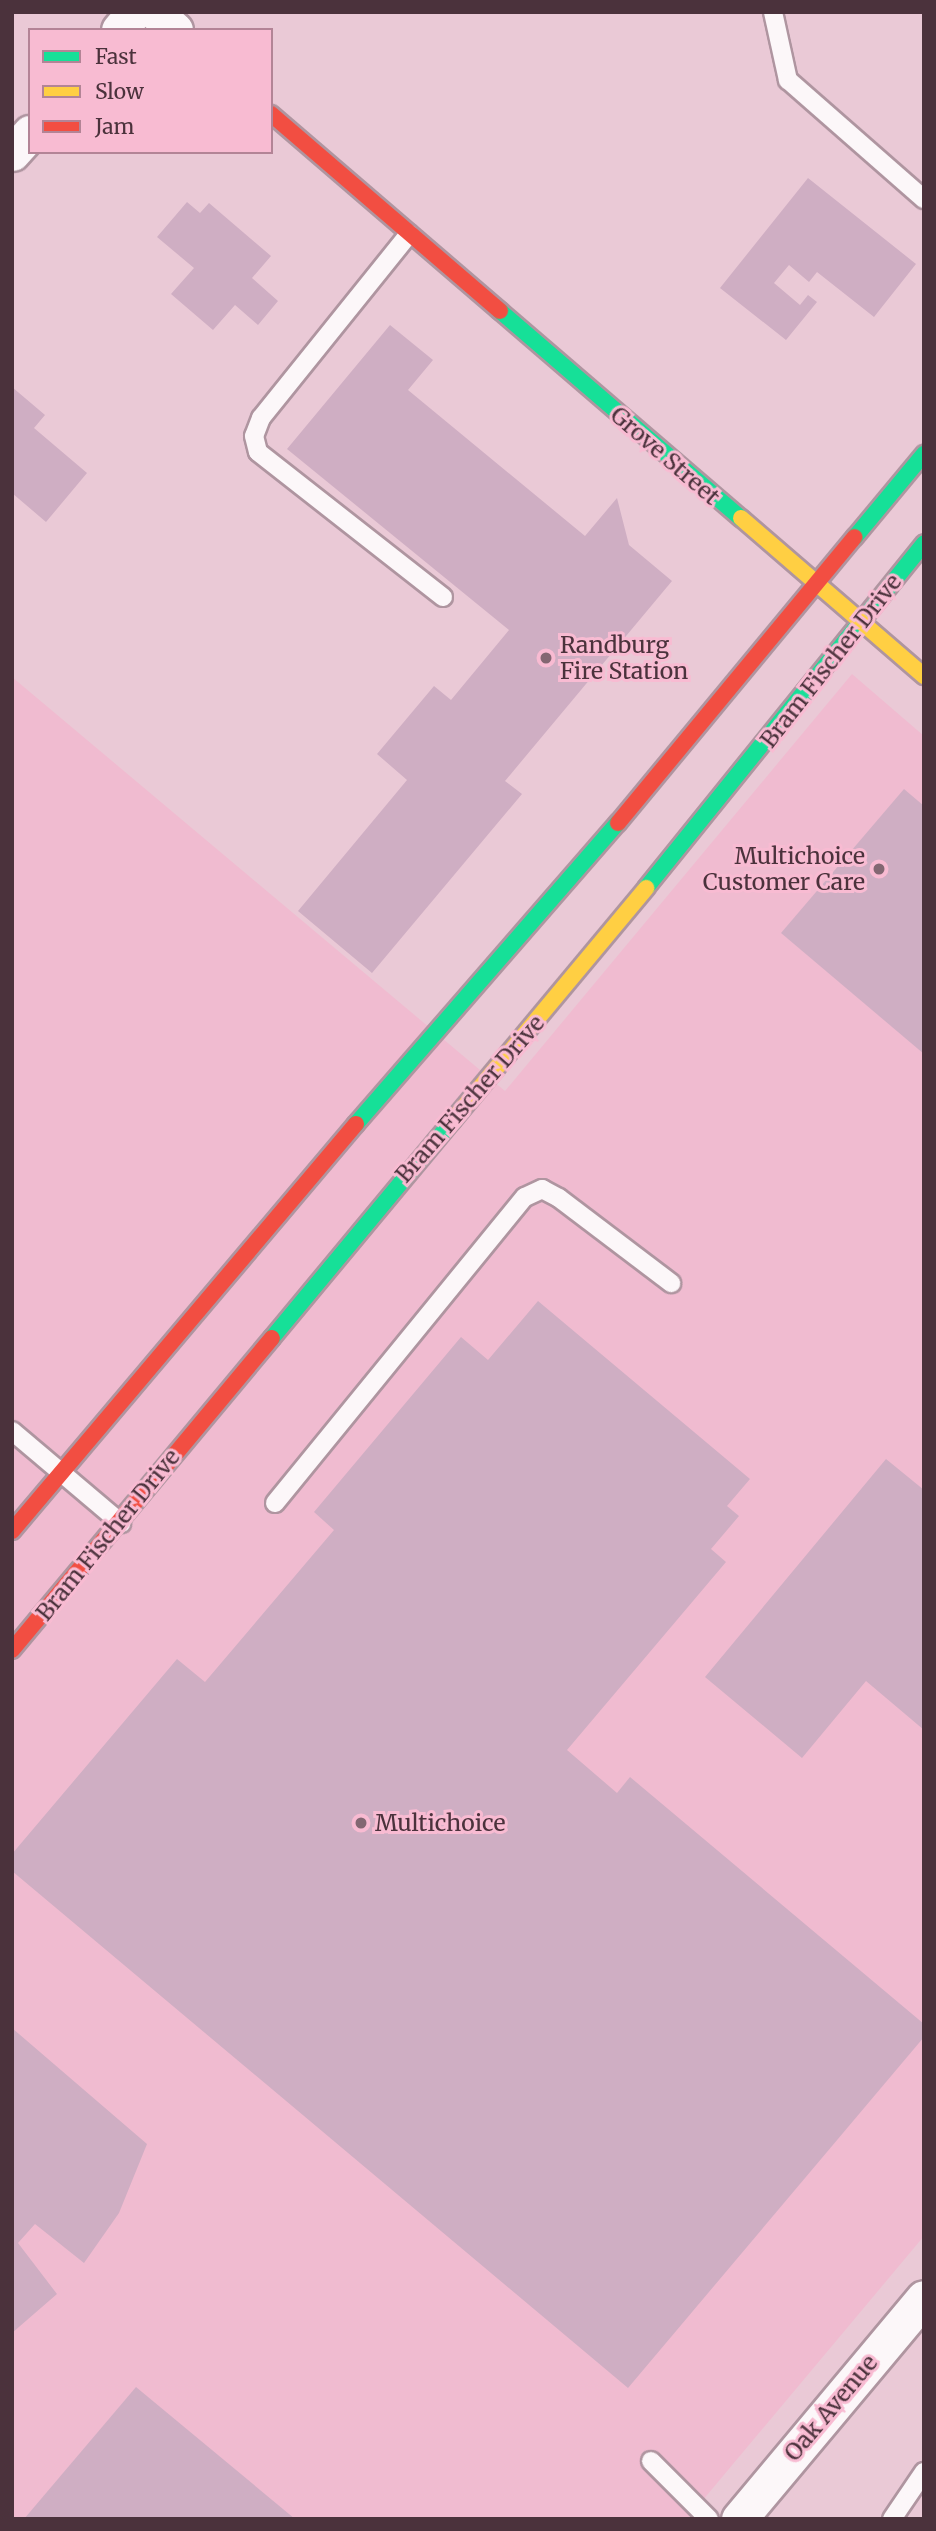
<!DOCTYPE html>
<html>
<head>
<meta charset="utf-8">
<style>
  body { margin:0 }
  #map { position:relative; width:936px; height:2531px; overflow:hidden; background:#eac9d6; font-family:Merriweather,serif }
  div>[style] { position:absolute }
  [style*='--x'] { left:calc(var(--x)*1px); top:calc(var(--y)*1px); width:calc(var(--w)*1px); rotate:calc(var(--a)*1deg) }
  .built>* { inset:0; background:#f0bbd0 }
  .building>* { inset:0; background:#cfaec3 }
  .roads { filter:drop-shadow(2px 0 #af95a0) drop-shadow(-2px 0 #af95a0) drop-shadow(0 2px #af95a0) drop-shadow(0 -2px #af95a0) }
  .lane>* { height:18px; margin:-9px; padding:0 9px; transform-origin:9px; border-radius:9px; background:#fcf7f9 }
  .street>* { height:35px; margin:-17.5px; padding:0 17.5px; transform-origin:17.5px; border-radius:17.5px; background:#fcf7f9 }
  .fast>* { height:16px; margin:-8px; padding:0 8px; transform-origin:8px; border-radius:8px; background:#16e098 }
  .slow>* { height:16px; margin:-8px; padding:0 8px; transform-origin:8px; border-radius:8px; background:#ffcf43 }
  .jam>* { height:16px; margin:-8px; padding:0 8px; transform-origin:8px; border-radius:8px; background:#f24e42 }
  .dots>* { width:19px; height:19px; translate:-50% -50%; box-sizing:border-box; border:4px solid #f8bbd2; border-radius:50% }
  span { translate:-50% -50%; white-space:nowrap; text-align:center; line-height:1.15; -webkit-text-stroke:6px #f8bbd2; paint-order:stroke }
  .street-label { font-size:23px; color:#4b323c }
  .poi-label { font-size:23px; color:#4b323c }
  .left { translate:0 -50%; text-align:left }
  .right { translate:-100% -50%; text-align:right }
  .frame { position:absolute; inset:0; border:14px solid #4b323c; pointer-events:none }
  .legend { position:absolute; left:28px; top:28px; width:245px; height:126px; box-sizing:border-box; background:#f8bbd2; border:2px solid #b38496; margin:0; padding:9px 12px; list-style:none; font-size:21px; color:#4b323c }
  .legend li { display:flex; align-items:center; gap:14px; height:35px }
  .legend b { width:35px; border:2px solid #b38496 }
</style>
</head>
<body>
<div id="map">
  <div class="built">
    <div style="clip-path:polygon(852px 674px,924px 736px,924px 2236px,687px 2519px,12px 2519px,12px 677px,505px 1091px)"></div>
  </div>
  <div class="building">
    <div style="clip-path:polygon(808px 178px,916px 264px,874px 317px,817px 272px,809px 282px,789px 265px,774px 283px,800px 305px,808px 295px,817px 302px,786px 340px,720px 288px)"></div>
    <div style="clip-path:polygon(187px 202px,200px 213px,209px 203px,271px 256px,252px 278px,278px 301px,258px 325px,235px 305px,213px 330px,171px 294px,194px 268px,157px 237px)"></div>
    <div style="clip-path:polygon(390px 325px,433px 360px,408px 390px,585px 536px,617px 498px,629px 545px,672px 581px,505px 781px,522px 794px,372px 973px,298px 911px,407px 780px,377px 754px,434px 686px,451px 700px,509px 630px,287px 449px)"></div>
    <div style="clip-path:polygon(12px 387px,45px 415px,34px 428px,87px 473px,46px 522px,12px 493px)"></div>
    <div style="clip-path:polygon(904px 789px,924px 806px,924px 1054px,781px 933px)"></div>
    <div style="clip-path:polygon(538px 1301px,750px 1479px,727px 1506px,739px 1516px,711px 1549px,726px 1562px,567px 1750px,617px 1793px,630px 1777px,924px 2024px,924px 2037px,628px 2388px,12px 1871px,12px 1854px,177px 1659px,205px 1682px,334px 1530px,314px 1512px,461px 1337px,488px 1360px)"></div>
    <div style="clip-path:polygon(886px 1459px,924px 1490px,924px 1730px,866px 1681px,802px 1758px,705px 1677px)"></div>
    <div style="clip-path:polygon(12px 2028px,147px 2144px,119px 2213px,84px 2263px,35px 2224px,18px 2243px,57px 2294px,12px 2333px)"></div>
    <div style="clip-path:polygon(136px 2387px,295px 2519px,24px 2519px)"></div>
  </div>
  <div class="roads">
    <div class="lane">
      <div style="--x:773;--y:12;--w:70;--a:77.6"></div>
      <div style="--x:788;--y:80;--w:181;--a:41.2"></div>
      <div style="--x:409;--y:234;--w:236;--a:128.8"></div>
      <div style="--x:261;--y:418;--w:19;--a:111"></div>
      <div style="--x:254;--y:436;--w:16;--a:76"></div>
      <div style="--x:258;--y:452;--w:235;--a:38.1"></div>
      <div style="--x:12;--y:1431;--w:143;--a:40.2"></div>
      <div style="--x:275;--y:1503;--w:395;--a:-50.8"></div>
      <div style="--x:525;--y:1197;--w:19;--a:-25"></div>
      <div style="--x:542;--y:1189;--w:19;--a:28"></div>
      <div style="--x:559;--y:1198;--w:141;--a:37.2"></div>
      <div style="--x:651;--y:2461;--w:82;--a:45"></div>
      <div style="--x:892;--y:2519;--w:57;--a:-55.8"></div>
    </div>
    <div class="street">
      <div style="--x:155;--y:12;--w:27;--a:42"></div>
      <div style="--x:119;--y:30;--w:23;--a:-50"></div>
      <div style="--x:12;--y:153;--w:27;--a:-48"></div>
      <div style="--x:739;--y:2519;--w:288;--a:-50.1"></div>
    </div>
    <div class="fast">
      <div style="--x:500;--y:311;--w:318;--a:40.7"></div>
      <div style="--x:855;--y:537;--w:108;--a:-50.3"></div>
      <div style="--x:646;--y:888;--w:443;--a:-51.1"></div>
      <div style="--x:356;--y:1124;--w:399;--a:-49"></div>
      <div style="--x:272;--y:1338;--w:283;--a:-50.3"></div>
    </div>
    <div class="slow">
      <div style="--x:741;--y:518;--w:242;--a:40.8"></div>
      <div style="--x:453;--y:1120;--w:302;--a:-50.2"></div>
    </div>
    <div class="jam">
      <div style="--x:271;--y:114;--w:302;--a:40.7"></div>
      <div style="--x:618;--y:823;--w:371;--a:-50.4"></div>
      <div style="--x:12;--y:1531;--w:533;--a:-49.8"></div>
      <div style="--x:12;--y:1650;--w:406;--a:-50.2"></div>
    </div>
  </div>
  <div class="dots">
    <div style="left:546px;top:658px;background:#836772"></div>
    <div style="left:879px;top:869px;background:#836772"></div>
    <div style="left:361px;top:1823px;background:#836772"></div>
  </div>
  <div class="street-label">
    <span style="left:665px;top:456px;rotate:41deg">Grove Street</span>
    <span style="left:831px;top:661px;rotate:-52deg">Bram Fischer Drive</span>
    <span style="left:470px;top:1099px;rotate:-49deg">Bram Fischer Drive</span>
    <span style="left:108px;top:1535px;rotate:-51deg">Bram Fischer Drive</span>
    <span style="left:831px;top:2408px;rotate:-50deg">Oak Avenue</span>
  </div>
  <div class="poi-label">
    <span class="left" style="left:560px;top:658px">Randburg<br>Fire Station</span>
    <span class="right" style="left:865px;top:869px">Multichoice<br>Customer Care</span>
    <span class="left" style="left:375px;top:1823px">Multichoice</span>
  </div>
  <div class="frame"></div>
  <ul class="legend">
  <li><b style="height:9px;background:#16e098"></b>Fast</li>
  <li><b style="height:9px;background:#ffcf43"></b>Slow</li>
  <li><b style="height:9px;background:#f24e42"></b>Jam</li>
  </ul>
</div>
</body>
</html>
